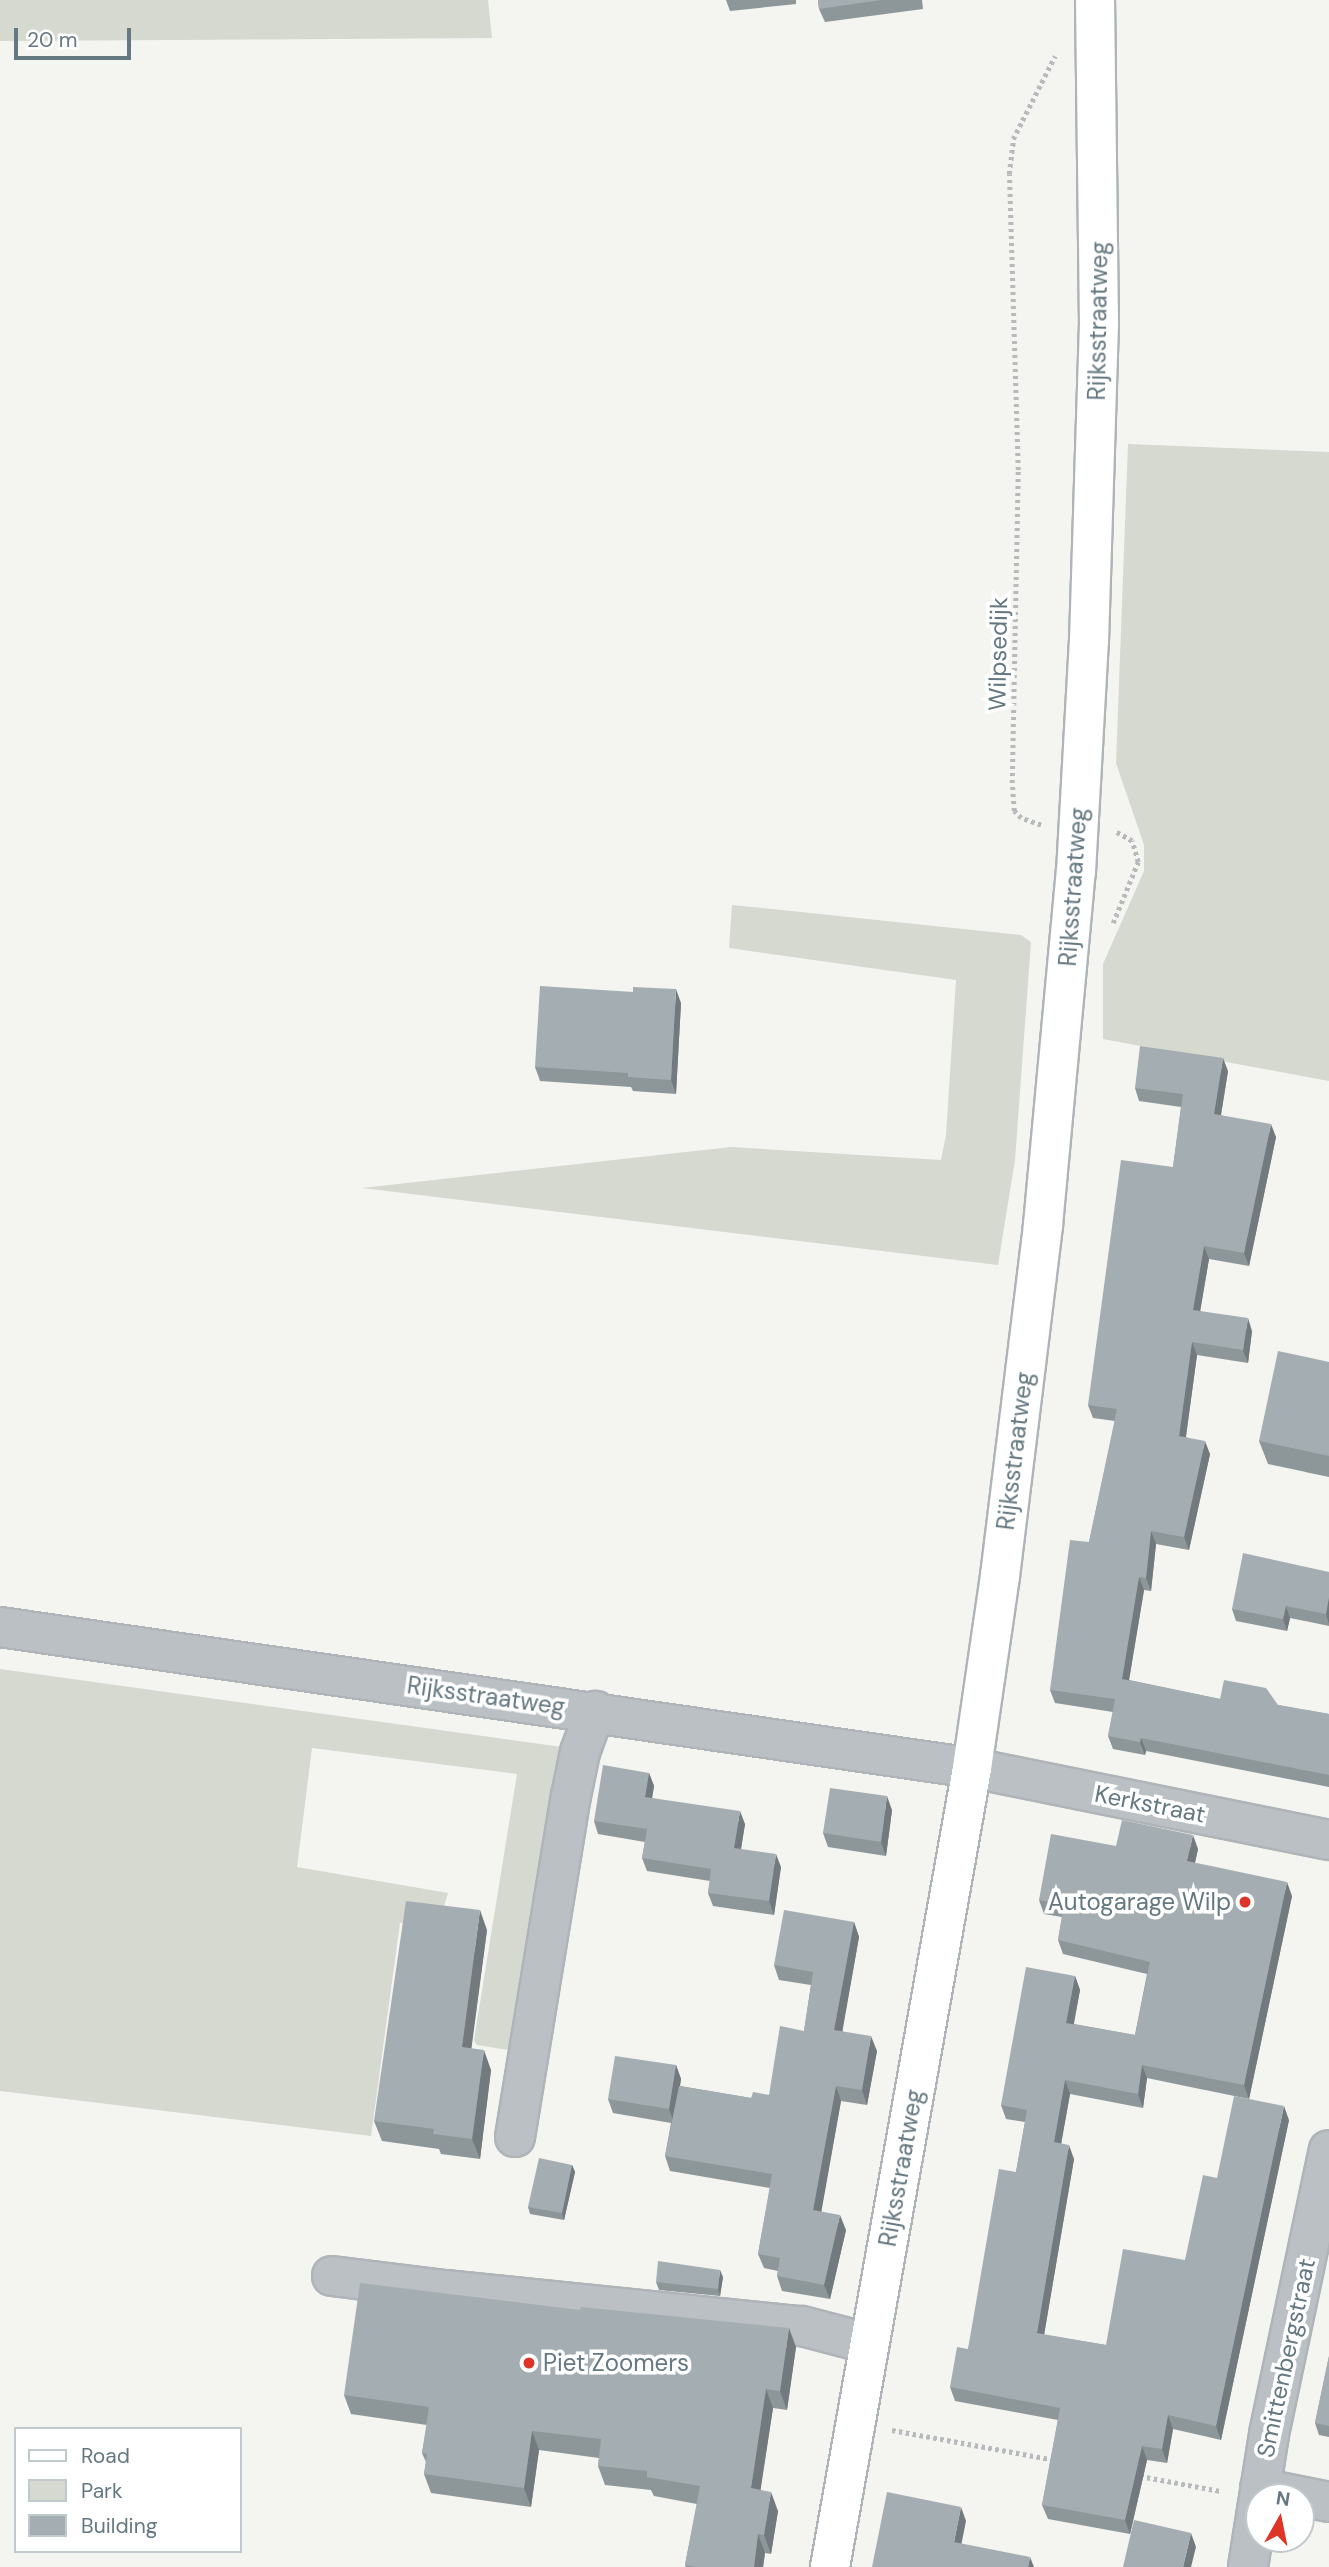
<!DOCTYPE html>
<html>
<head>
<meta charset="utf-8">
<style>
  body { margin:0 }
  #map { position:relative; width:1329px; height:2567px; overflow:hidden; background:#f4f4f0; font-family:"DM Sans",sans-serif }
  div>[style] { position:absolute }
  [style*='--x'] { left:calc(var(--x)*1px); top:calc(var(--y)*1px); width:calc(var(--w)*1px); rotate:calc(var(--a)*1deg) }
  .green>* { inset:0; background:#d5d9d0 }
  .path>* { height:4.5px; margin-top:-2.25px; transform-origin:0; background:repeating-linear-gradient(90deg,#b7babc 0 3.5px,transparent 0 7px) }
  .roads { filter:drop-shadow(2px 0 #aeb4b7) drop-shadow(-2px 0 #aeb4b7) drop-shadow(0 2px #aeb4b7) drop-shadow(0 -2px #aeb4b7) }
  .minor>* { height:38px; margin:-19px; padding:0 19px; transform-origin:19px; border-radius:19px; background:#bac0c3 }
  .major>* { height:38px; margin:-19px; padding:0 19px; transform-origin:19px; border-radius:19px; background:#fff }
  .wall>* { inset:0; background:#8d9699 }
  .shaded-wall>* { inset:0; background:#737a7d }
  .building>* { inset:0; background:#a4aeb2 }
  .dots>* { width:19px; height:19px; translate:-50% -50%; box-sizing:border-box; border:4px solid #fff; border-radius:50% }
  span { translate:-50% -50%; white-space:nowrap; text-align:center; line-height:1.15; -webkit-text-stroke:7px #fff; paint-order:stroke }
  .street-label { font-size:24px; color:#647881 }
  .poi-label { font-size:24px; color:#647881 }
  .right { translate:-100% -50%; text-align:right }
  .left { translate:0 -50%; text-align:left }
  .legend { position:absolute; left:14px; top:2427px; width:228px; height:126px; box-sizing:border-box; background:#fff; border:2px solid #c1c9cd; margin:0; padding:9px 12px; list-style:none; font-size:21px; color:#647881 }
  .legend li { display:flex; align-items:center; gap:14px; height:35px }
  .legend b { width:35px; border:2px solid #c1c9cd }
  .north { position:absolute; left:1245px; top:2483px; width:70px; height:70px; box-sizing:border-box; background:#fff; border:2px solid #c1c9cd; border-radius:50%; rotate:9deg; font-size:19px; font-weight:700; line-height:28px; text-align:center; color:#647881 }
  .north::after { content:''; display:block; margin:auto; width:24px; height:32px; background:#dd3528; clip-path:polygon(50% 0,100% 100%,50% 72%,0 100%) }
  .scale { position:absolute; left:14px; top:28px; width:117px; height:32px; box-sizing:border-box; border:4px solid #647881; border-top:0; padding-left:9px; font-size:21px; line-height:24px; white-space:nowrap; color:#647881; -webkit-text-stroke:5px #fff; paint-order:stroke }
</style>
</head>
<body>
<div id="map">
  <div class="green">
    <div style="clip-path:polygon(0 0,488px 0,492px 38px,0 41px)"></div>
    <div style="clip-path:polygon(1128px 444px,1329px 452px,1329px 1081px,1103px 1039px,1103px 964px,1144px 871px,1144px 845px,1116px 763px)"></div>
    <div style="clip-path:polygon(732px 905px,1021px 935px,1031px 942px,1015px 1160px,998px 1265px,362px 1188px,731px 1147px,941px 1160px,946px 1135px,956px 980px,729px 948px)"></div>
    <div style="clip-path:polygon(0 1669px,562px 1747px,508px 2050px,477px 2045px,474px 2040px,517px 1774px,312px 1748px,297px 1867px,448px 1893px,439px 1923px,413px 1921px,400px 1923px,371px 2136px,0 2091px)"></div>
  </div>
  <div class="path">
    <div style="--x:1041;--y:825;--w:21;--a:-161"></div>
    <div style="--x:1021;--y:818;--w:10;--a:-135"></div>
    <div style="--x:1014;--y:811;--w:28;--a:-94"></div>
    <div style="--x:1012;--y:783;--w:313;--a:-88.9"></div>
    <div style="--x:1018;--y:470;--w:296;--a:-91.7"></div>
    <div style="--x:1009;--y:174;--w:35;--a:-83"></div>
    <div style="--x:1013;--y:139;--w:93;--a:-63.2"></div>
    <div style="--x:1113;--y:923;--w:66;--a:-67.7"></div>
    <div style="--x:1138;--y:862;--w:22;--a:-106"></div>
    <div style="--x:1132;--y:841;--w:18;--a:-151"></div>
    <div style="--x:892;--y:2430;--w:166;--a:10.4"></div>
    <div style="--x:1140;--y:2476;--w:81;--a:10.6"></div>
  </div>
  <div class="roads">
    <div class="minor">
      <div style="--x:0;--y:1627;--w:982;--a:8.25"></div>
      <div style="--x:972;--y:1768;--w:364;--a:11.4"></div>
      <div style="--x:515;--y:2137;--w:346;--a:-80.7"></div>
      <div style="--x:571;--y:1796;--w:45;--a:-78.4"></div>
      <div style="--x:580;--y:1752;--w:44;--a:-69.9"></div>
      <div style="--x:332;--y:2276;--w:114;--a:7.1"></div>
      <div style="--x:445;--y:2290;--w:359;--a:5.8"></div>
      <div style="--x:802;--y:2326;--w:70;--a:14.8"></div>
      <div style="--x:1260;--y:2488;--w:70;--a:11.5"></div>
      <div style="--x:1248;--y:2567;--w:135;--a:-81"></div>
      <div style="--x:1269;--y:2434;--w:290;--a:-78.1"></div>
    </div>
    <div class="major">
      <div style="--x:830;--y:2567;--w:812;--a:-79.92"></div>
      <div style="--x:972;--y:1768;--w:194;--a:-81.7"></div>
      <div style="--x:1000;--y:1576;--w:354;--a:-83"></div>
      <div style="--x:1043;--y:1225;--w:355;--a:-84.7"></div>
      <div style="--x:1076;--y:872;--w:231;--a:-86.8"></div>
      <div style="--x:1089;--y:641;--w:316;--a:-88.2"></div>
      <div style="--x:1099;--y:325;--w:325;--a:-90.7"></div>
    </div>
  </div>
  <div class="wall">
    <div style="clip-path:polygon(726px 0,796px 0,796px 4px,730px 11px)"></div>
    <div style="clip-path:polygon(818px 0,922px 0,923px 9px,825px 22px,819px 9px)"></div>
    <div style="clip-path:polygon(681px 1003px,676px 1094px,633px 1091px,631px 1087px,540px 1081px,535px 1067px)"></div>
    <div style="clip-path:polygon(1228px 1071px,1221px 1115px,1276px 1137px,1249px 1266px,1209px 1259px,1200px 1311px,1252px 1331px,1248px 1363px,1197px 1355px,1186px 1437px,1210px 1454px,1189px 1550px,1156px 1544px,1151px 1591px,1144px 1590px,1129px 1680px,1220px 1699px,1278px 1705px,1329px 1714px,1329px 1787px,1146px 1751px,1145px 1755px,1113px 1749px,1108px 1736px,1113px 1712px,1055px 1703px,1050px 1690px,1089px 1542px,1115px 1421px,1093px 1418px,1088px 1405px,1173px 1167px,1181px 1107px,1139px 1101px,1135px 1088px)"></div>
    <div style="clip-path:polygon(1329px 1362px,1329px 1477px,1268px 1464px,1259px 1441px)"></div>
    <div style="clip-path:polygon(1329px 1572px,1329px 1626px,1290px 1618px,1287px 1631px,1236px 1621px,1232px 1609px)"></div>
    <div style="clip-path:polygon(649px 1773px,654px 1786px,652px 1798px,745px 1824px,741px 1849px,781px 1867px,774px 1915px,713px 1906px,708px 1893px,710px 1881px,647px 1871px,642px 1858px,645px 1842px,598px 1834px,594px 1821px)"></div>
    <div style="clip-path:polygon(892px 1810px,886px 1856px,828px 1847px,823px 1833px)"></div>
    <div style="clip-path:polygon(1116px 1846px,1198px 1849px,1195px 1863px,1292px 1896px,1249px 2099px,1147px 2078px,1143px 2108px,1070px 2094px,1061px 2143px,1074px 2159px,1044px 2335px,1106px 2345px,1185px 2260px,1217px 2178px,1289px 2120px,1221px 2440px,1173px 2429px,1167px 2463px,1147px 2460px,1130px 2534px,1048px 2519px,1042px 2505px,1058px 2420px,955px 2401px,950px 2387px,968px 2349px,1016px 2172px,1025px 2122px,1006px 2119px,1001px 2105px,1075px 1976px,1080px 1990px,1074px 2024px,1135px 2035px,1147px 1974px,1063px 1954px,1058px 1940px,1062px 1917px,1044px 1914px,1039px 1900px)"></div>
    <div style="clip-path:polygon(854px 1922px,859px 1937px,842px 2031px,877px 2051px,867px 2105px,841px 2101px,821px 2211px,846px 2230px,830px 2299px,782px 2291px,777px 2276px,778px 2271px,764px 2268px,758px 2254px,770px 2188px,670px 2171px,665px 2156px,671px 2123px,613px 2113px,608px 2099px,676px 2065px,681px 2079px,680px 2086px,751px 2098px,769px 2095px,804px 2031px,811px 1985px,779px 1980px,774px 1965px)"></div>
    <div style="clip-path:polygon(487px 1930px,471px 2048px,491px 2070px,480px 2159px,441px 2154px,439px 2149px,382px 2141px,374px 2121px)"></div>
    <div style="clip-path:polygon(572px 2165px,575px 2172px,564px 2220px,530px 2214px,528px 2207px)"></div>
    <div style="clip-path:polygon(723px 2277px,720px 2296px,659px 2290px,656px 2282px)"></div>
    <div style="clip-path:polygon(796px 2347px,787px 2410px,773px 2408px,760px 2490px,778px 2511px,771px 2554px,765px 2553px,763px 2567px,686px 2567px,685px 2565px,697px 2504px,654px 2496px,651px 2490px,605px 2485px,598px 2466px,599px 2458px,539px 2450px,531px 2507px,431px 2493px,424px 2474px,426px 2462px,422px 2453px,427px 2425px,351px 2414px,344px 2395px)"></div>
    <div style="clip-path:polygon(1329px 2356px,1329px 2437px,1319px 2435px,1315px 2423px)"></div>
  </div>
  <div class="shaded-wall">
    <div style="clip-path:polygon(676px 989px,681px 1003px,676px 1094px,671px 1080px)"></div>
    <div style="clip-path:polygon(1223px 1058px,1228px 1071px,1219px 1127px,1214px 1114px)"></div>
    <div style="clip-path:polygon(1271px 1124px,1276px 1137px,1249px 1266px,1244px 1253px)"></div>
    <div style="clip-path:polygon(1204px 1246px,1209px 1259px,1198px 1324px,1193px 1310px)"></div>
    <div style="clip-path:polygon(1248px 1318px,1252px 1331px,1248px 1363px,1243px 1350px)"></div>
    <div style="clip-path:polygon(1192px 1342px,1197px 1355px,1184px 1450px,1179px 1436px)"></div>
    <div style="clip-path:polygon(1205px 1441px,1210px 1454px,1189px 1550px,1184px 1537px)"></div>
    <div style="clip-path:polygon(1151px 1531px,1156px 1544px,1151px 1591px,1146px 1578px)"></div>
    <div style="clip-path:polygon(1139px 1577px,1144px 1590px,1127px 1692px,1122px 1679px)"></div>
    <div style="clip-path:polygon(1329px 1597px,1329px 1624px,1326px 1614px)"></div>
    <div style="clip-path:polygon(1286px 1606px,1290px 1618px,1287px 1631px,1283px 1619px)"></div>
    <div style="clip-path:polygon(1141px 1738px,1146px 1751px,1145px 1755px,1140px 1742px)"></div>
    <div style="clip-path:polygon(649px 1773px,654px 1786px,650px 1810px,645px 1797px)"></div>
    <div style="clip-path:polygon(887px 1796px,892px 1810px,886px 1856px,881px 1842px)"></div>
    <div style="clip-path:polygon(740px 1811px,745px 1824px,739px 1861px,734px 1848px)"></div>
    <div style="clip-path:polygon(1193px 1835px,1198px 1849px,1192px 1875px,1187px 1861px)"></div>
    <div style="clip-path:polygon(776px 1854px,781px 1867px,774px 1915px,769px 1901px)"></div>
    <div style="clip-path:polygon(1287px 1882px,1292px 1896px,1249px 2099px,1244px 2085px)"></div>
    <div style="clip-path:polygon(480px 1910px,487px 1930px,469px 2067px,462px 2047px)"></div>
    <div style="clip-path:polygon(854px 1922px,859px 1937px,840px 2045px,834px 2030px)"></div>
    <div style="clip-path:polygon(1075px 1976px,1080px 1990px,1071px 2037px,1066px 2023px)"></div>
    <div style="clip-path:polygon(871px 2036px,877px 2051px,867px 2105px,862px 2090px)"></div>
    <div style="clip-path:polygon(484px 2050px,491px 2070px,480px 2159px,472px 2139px)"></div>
    <div style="clip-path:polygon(676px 2065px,681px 2079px,674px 2123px,669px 2109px)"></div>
    <div style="clip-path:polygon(1142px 2065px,1147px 2078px,1143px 2108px,1138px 2094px)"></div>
    <div style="clip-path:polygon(1065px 2080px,1070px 2094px,1059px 2156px,1054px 2142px)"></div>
    <div style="clip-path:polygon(836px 2086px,841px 2101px,819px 2225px,813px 2210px)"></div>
    <div style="clip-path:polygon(1284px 2106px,1289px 2120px,1221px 2440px,1216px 2426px)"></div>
    <div style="clip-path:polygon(1069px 2145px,1074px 2159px,1042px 2347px,1037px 2333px)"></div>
    <div style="clip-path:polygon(572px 2165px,575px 2172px,564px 2220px,562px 2213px)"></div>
    <div style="clip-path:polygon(840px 2215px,846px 2230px,830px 2299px,824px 2285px)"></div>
    <div style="clip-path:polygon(720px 2270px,723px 2277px,720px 2296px,718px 2289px)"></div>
    <div style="clip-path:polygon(789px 2328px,796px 2347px,787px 2410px,780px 2391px)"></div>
    <div style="clip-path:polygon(766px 2389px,773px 2408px,758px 2507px,751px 2488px)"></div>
    <div style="clip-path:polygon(1168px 2415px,1173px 2429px,1167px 2463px,1162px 2449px)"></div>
    <div style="clip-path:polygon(532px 2431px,539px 2450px,531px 2507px,524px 2488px)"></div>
    <div style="clip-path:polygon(1142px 2446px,1147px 2460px,1130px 2534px,1125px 2520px)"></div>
    <div style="clip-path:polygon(771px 2492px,778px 2511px,771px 2554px,764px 2535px)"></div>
    <div style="clip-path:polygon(961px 2507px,966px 2521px,959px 2556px,954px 2542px)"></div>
    <div style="clip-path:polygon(1191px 2533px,1196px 2547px,1191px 2567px,1183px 2567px)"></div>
    <div style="clip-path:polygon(758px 2534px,765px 2553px,763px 2567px,754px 2567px)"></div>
    <div style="clip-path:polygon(1030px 2557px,1034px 2567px,1028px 2567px)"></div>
  </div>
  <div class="building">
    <div style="clip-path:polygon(818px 0,881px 0,819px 9px)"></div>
    <div style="clip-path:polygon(540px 986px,633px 992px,633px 987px,676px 989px,671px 1080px,628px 1077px,628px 1073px,535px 1067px)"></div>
    <div style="clip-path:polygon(1140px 1046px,1223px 1058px,1214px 1114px,1271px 1124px,1244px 1253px,1204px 1246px,1193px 1310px,1248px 1318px,1243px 1350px,1192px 1342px,1179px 1436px,1205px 1441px,1184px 1537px,1151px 1531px,1146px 1578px,1139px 1577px,1122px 1679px,1220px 1699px,1224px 1680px,1266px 1688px,1278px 1705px,1329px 1714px,1329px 1775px,1141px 1738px,1140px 1742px,1108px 1736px,1115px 1699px,1050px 1690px,1070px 1540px,1089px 1542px,1117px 1409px,1088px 1405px,1121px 1160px,1173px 1167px,1183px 1094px,1135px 1088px)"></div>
    <div style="clip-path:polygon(1278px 1351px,1329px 1362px,1329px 1456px,1259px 1441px)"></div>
    <div style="clip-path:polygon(1243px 1553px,1329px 1572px,1329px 1597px,1326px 1614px,1286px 1606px,1283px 1619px,1232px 1609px)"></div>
    <div style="clip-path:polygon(603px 1765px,649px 1773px,645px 1797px,740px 1811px,734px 1848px,776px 1854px,769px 1901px,708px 1893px,711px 1869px,642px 1858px,647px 1829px,594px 1821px)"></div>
    <div style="clip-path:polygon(830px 1788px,887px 1796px,881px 1842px,823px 1833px)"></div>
    <div style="clip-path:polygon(1122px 1820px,1193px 1835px,1187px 1861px,1287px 1882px,1244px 2085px,1142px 2065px,1138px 2094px,1065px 2080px,1054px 2142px,1069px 2145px,1037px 2333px,1106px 2345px,1123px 2249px,1185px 2260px,1203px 2175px,1217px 2178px,1234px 2096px,1284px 2106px,1216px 2426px,1168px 2415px,1162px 2449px,1142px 2446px,1125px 2520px,1042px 2505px,1060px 2408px,950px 2387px,957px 2347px,968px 2349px,999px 2169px,1016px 2172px,1027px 2110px,1001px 2105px,1026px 1967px,1075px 1976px,1066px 2023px,1135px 2035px,1150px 1962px,1058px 1940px,1064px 1905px,1039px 1900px,1051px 1834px,1116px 1846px)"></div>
    <div style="clip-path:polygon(406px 1901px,480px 1910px,462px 2047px,484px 2050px,472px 2139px,433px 2134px,434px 2129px,374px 2121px)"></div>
    <div style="clip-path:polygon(784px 1910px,854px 1922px,834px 2030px,871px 2036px,862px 2090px,836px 2086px,813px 2210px,840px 2215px,824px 2285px,777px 2276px,780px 2258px,758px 2254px,772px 2174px,665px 2156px,679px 2086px,751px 2098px,753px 2092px,769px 2095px,780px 2026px,804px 2031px,813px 1972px,774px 1965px)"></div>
    <div style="clip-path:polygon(615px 2056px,676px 2065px,669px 2109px,608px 2099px)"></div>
    <div style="clip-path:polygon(539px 2158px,572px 2165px,562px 2213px,528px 2207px)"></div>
    <div style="clip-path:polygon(658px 2261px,720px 2270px,718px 2289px,656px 2282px)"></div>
    <div style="clip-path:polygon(360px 2283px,580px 2310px,581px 2307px,789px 2328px,780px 2391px,766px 2389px,751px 2488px,771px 2492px,764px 2535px,758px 2534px,754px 2567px,695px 2567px,685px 2565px,700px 2486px,647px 2477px,647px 2471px,598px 2466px,601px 2439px,532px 2431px,524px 2488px,424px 2474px,427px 2454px,422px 2453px,429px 2407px,344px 2395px)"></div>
    <div style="clip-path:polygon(1329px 2356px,1329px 2426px,1315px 2423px)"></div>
    <div style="clip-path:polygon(887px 2492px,961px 2507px,954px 2542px,1030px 2557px,1028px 2567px,872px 2567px)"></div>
    <div style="clip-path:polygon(1134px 2520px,1191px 2533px,1183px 2567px,1123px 2567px)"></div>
  </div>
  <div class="dots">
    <div style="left:1245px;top:1902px;background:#dd3528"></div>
    <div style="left:529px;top:2363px;background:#dd3528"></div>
  </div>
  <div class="street-label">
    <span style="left:1098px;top:321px;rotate:-89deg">Rijksstraatweg</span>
    <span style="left:998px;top:654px;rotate:-89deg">Wilpsedijk</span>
    <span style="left:1073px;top:887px;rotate:-86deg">Rijksstraatweg</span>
    <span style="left:1015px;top:1451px;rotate:-83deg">Rijksstraatweg</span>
    <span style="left:486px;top:1696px;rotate:8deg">Rijksstraatweg</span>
    <span style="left:1150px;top:1804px;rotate:11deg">Kerkstraat</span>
    <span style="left:901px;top:2168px;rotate:-80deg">Rijksstraatweg</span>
    <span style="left:1286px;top:2358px;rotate:-78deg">Smittenbergstraat</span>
  </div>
  <div class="poi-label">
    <span class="right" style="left:1231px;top:1902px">Autogarage Wilp</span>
    <span class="left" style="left:543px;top:2363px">Piet Zoomers</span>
  </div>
  <ul class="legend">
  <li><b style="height:9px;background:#fff"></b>Road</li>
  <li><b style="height:19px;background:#d5d9d0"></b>Park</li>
  <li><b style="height:19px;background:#a4aeb2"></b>Building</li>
  </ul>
  <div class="north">N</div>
  <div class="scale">20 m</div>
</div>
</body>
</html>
